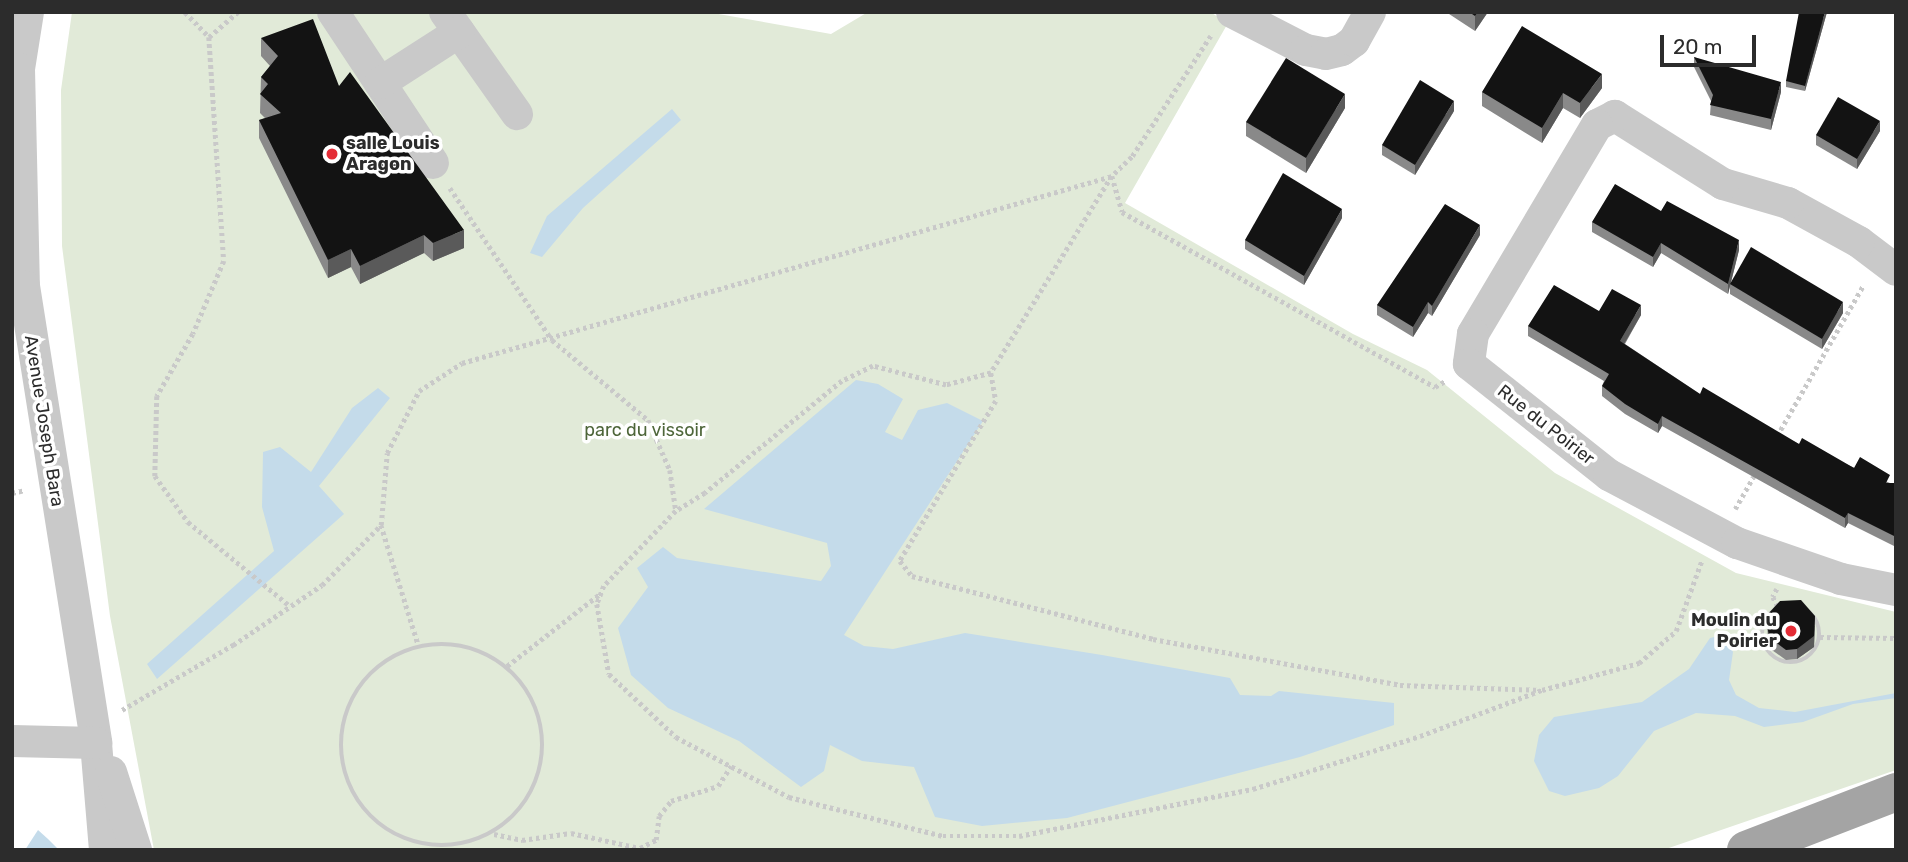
<!DOCTYPE html>
<html>
<head>
<meta charset="utf-8">
<style>
  body { margin:0 }
  #map { position:relative; width:1908px; height:862px; overflow:hidden; background:#fff; font-family:Rubik,sans-serif }
  div>[style] { position:absolute }
  [style*='--x'] { left:calc(var(--x)*1px); top:calc(var(--y)*1px); width:calc(var(--w)*1px); rotate:calc(var(--a)*1deg) }
  .green>* { inset:0; background:#e1ead8 }
  .water>* { inset:0; background:#c4dbea }
  .path>* { height:4.5px; margin-top:-2.25px; transform-origin:0; background:repeating-linear-gradient(90deg,#c9c9c9 0 3.5px,transparent 0 7px) }
  .path>.ring { margin:-2.25px; padding:0; box-sizing:content-box; background:none; border:4.5px solid #c9c9c9; border-radius:50% }
  .minor>* { height:32px; margin:-16px; padding:0 16px; transform-origin:16px; border-radius:16px; background:#c9c9c9 }
  .major>* { height:38px; margin:-19px; padding:0 19px; transform-origin:19px; border-radius:19px; background:#a4a4a4 }
  .wall>* { inset:0; background:#898989 }
  .shaded-wall>* { inset:0; background:#5a5a5a }
  .building>* { inset:0; background:#131313 }
  .dots>* { width:19px; height:19px; translate:-50% -50%; box-sizing:border-box; border:4px solid #fff; border-radius:50% }
  span { translate:-50% -50%; white-space:nowrap; text-align:center; line-height:1.15; -webkit-text-stroke:7px #fff; paint-order:stroke }
  .poi-label { font-size:18px; color:#2c2c2c; font-weight:700 }
  .left { translate:0 -50%; text-align:left }
  .right { translate:-100% -50%; text-align:right }
  .street-label { font-size:18px; color:#2c2c2c }
  .park-label { font-size:18px; color:#4e663a }
  .frame { position:absolute; inset:0; border:14px solid #2c2c2c; pointer-events:none }
  .scale { position:absolute; left:1660px; top:35px; width:96px; height:32px; box-sizing:border-box; border:4px solid #2c2c2c; border-top:0; padding-left:9px; font-size:21px; line-height:24px; white-space:nowrap; color:#2c2c2c; -webkit-text-stroke:5px #fff; paint-order:stroke }
</style>
</head>
<body>
<div id="map">
  <div class="green">
    <div style="clip-path:polygon(72px 12px,707px 12px,831px 34px,868px 12px,1210px 12px,1228px 23px,1125px 203px,1353px 334px,1427px 370px,1555px 473px,1736px 573px,1896px 612px,1896px 770px,1663px 850px,154px 850px,110px 616px,62px 246px,61px 90px)"></div>
  </div>
  <div class="water">
    <div style="clip-path:polygon(672px 109px,681px 120px,583px 208px,542px 257px,530px 253px,547px 216px)"></div>
    <div style="clip-path:polygon(856px 380px,878px 384px,903px 399px,885px 432px,902px 440px,918px 410px,947px 403px,983px 421px,844px 635px,864px 646px,893px 649px,965px 633px,1102px 655px,1230px 678px,1240px 695px,1271px 696px,1279px 691px,1394px 703px,1394px 725px,1300px 757px,1067px 818px,982px 826px,935px 817px,914px 767px,862px 761px,830px 745px,824px 771px,801px 787px,739px 741px,668px 708px,631px 675px,618px 628px,648px 587px,637px 568px,663px 547px,677px 558px,821px 581px,831px 566px,827px 543px,704px 509px)"></div>
    <div style="clip-path:polygon(378px 388px,390px 398px,319px 486px,344px 514px,157px 679px,147px 664px,274px 551px,262px 507px,263px 452px,280px 447px,311px 472px,352px 408px)"></div>
    <div style="clip-path:polygon(1723px 635px,1733px 652px,1729px 680px,1736px 695px,1759px 708px,1795px 712px,1896px 693px,1896px 698px,1853px 704px,1803px 722px,1764px 727px,1735px 716px,1696px 713px,1654px 731px,1618px 776px,1599px 788px,1565px 796px,1549px 791px,1534px 761px,1539px 735px,1554px 717px,1642px 702px,1689px 669px,1710px 638px)"></div>
    <div style="clip-path:polygon(38px 830px,48px 839px,59px 850px,25px 850px)"></div>
  </div>
  <div class="path">
    <div style="--x:185;--y:12;--w:35;--a:46"></div>
    <div style="--x:209;--y:37;--w:225;--a:86.2"></div>
    <div style="--x:224;--y:261;--w:79;--a:113"></div>
    <div style="--x:193;--y:334;--w:72;--a:120.1"></div>
    <div style="--x:157;--y:396;--w:80;--a:91.4"></div>
    <div style="--x:155;--y:476;--w:57;--a:54.3"></div>
    <div style="--x:188;--y:522;--w:132;--a:39.5"></div>
    <div style="--x:1211;--y:36;--w:145;--a:123.1"></div>
    <div style="--x:1132;--y:157;--w:28;--a:136"></div>
    <div style="--x:1112;--y:176;--w:231;--a:121.6"></div>
    <div style="--x:991;--y:373;--w:47;--a:165.1"></div>
    <div style="--x:946;--y:385;--w:75;--a:-165.4"></div>
    <div style="--x:873;--y:366;--w:34;--a:154"></div>
    <div style="--x:842;--y:381;--w:177;--a:140.7"></div>
    <div style="--x:705;--y:493;--w:34;--a:148"></div>
    <div style="--x:676;--y:511;--w:104;--a:133.8"></div>
    <div style="--x:604;--y:586;--w:19;--a:111"></div>
    <div style="--x:597;--y:604;--w:71;--a:80.3"></div>
    <div style="--x:609;--y:674;--w:92;--a:43.2"></div>
    <div style="--x:676;--y:737;--w:128;--a:28"></div>
    <div style="--x:789;--y:797;--w:159;--a:14.2"></div>
    <div style="--x:943;--y:836;--w:76;--a:0"></div>
    <div style="--x:1019;--y:836;--w:239;--a:-11.4"></div>
    <div style="--x:1253;--y:789;--w:175;--a:-17.6"></div>
    <div style="--x:1420;--y:736;--w:130;--a:-20.7"></div>
    <div style="--x:1542;--y:690;--w:101;--a:-15.6"></div>
    <div style="--x:1639;--y:663;--w:49;--a:-40.9"></div>
    <div style="--x:1676;--y:631;--w:76;--a:-69.9"></div>
    <div style="--x:209;--y:37;--w:38;--a:-41"></div>
    <div style="--x:450;--y:188;--w:183;--a:56.1"></div>
    <div style="--x:552;--y:340;--w:125;--a:39.8"></div>
    <div style="--x:648;--y:420;--w:55;--a:66.3"></div>
    <div style="--x:670;--y:470;--w:41;--a:81.7"></div>
    <div style="--x:991;--y:373;--w:28;--a:80"></div>
    <div style="--x:996;--y:401;--w:187;--a:121"></div>
    <div style="--x:900;--y:561;--w:19;--a:51"></div>
    <div style="--x:912;--y:576;--w:249;--a:14.6"></div>
    <div style="--x:1153;--y:639;--w:251;--a:10.5"></div>
    <div style="--x:1400;--y:685;--w:140;--a:2"></div>
    <div style="--x:1777;--y:436;--w:173;--a:-60.2"></div>
    <div style="--x:12;--y:493;--w:13;--a:-13"></div>
    <div style="--x:1735;--y:509;--w:40;--a:-60.3"></div>
    <div style="--x:381;--y:525;--w:128;--a:72.7"></div>
    <div style="--x:1777;--y:589;--w:9;--a:117"></div>
    <div style="--x:1773;--y:597;--w:11;--a:63"></div>
    <div class="ring" style="left:1762px;top:605px;width:53.5px;height:53.5px"></div>
    <div style="--x:1820;--y:637;--w:76;--a:0.8"></div>
    <div class="ring" style="left:341px;top:644px;width:197.5px;height:197.5px"></div>
    <div style="--x:507;--y:666;--w:119;--a:-37.8"></div>
    <div style="--x:122;--y:710;--w:129;--a:-30.4"></div>
    <div style="--x:233;--y:645;--w:107;--a:-34"></div>
    <div style="--x:322;--y:585;--w:84;--a:-45.5"></div>
    <div style="--x:381;--y:525;--w:72;--a:-85.2"></div>
    <div style="--x:387;--y:453;--w:70;--a:-62.7"></div>
    <div style="--x:419;--y:391;--w:51;--a:-33.1"></div>
    <div style="--x:462;--y:363;--w:676;--a:-16.05"></div>
    <div style="--x:1112;--y:176;--w:37;--a:74"></div>
    <div style="--x:1122;--y:212;--w:359;--a:29.2"></div>
    <div style="--x:1435;--y:387;--w:12;--a:-31"></div>
    <div style="--x:494;--y:834;--w:29;--a:12"></div>
    <div style="--x:522;--y:840;--w:49;--a:-8.1"></div>
    <div style="--x:571;--y:833;--w:71;--a:12.3"></div>
    <div style="--x:640;--y:848;--w:18;--a:-27"></div>
    <div style="--x:656;--y:840;--w:24;--a:-83"></div>
    <div style="--x:659;--y:816;--w:19;--a:-51"></div>
    <div style="--x:671;--y:801;--w:49;--a:-17.7"></div>
    <div style="--x:718;--y:786;--w:24;--a:-57"></div>
  </div>
  <div class="minor">
    <div style="--x:28;--y:12;--w:58;--a:99"></div>
    <div style="--x:19;--y:69;--w:217;--a:88.7"></div>
    <div style="--x:24;--y:286;--w:463;--a:81"></div>
    <div style="--x:96;--y:743;--w:107;--a:85.2"></div>
    <div style="--x:333;--y:12;--w:181;--a:56.5"></div>
    <div style="--x:445;--y:12;--w:125;--a:54.8"></div>
    <div style="--x:1232;--y:12;--w:83;--a:27.2"></div>
    <div style="--x:1306;--y:50;--w:20;--a:11"></div>
    <div style="--x:1326;--y:54;--w:16;--a:-14"></div>
    <div style="--x:1342;--y:50;--w:15;--a:-37"></div>
    <div style="--x:1354;--y:41;--w:33;--a:-61"></div>
    <div style="--x:380;--y:83;--w:94;--a:-32.8"></div>
    <div style="--x:1896;--y:270;--w:46;--a:-142.9"></div>
    <div style="--x:1859;--y:242;--w:81;--a:-151.2"></div>
    <div style="--x:1788;--y:203;--w:68;--a:-163.7"></div>
    <div style="--x:1723;--y:184;--w:128;--a:-147.8"></div>
    <div style="--x:1615;--y:116;--w:20;--a:153"></div>
    <div style="--x:1597;--y:125;--w:243;--a:120.7"></div>
    <div style="--x:1473;--y:334;--w:30;--a:98"></div>
    <div style="--x:1469;--y:364;--w:179;--a:38.4"></div>
    <div style="--x:1609;--y:475;--w:145;--a:28"></div>
    <div style="--x:1737;--y:543;--w:110;--a:19.1"></div>
    <div style="--x:1841;--y:579;--w:56;--a:11.3"></div>
    <div style="--x:12;--y:741;--w:84;--a:1.4"></div>
    <div style="--x:111;--y:772;--w:82;--a:72.2"></div>
  </div>
  <div class="major">
    <div style="--x:1746;--y:850;--w:161;--a:-21.1"></div>
  </div>
  <div class="wall">
    <div style="clip-path:polygon(1446px 12px,1488px 12px,1475px 31px)"></div>
    <div style="clip-path:polygon(1827px 12px,1805px 91px,1786px 87px,1786px 81px)"></div>
    <div style="clip-path:polygon(261px 38px,339px 86px,464px 248px,433px 261px,424px 253px,360px 284px,351px 267px,328px 278px,259px 138px,259px 120px,265px 118px,260px 113px,261px 77px,270px 66px,261px 56px)"></div>
    <div style="clip-path:polygon(1694px 57px,1781px 92px,1771px 130px,1710px 115px,1711px 101px,1694px 67px)"></div>
    <div style="clip-path:polygon(1602px 88px,1580px 118px,1563px 108px,1542px 143px,1482px 106px,1482px 92px)"></div>
    <div style="clip-path:polygon(1345px 108px,1306px 173px,1246px 136px,1246px 122px)"></div>
    <div style="clip-path:polygon(1454px 111px,1415px 175px,1382px 155px,1382px 145px)"></div>
    <div style="clip-path:polygon(1880px 131px,1857px 169px,1816px 145px,1816px 135px)"></div>
    <div style="clip-path:polygon(1661px 211px,1739px 250px,1731px 282px,1843px 313px,1822px 349px,1730px 294px,1730px 286px,1728px 294px,1661px 253px,1653px 267px,1592px 232px,1592px 222px)"></div>
    <div style="clip-path:polygon(1342px 218px,1304px 285px,1245px 249px,1245px 240px)"></div>
    <div style="clip-path:polygon(1480px 235px,1432px 316px,1428px 313px,1413px 337px,1377px 315px,1377px 305px)"></div>
    <div style="clip-path:polygon(1599px 311px,1641px 315px,1625px 344px,1700px 394px,1799px 444px,1890px 483px,1896px 483px,1896px 547px,1848px 523px,1845px 528px,1662px 426px,1658px 433px,1625px 414px,1602px 396px,1602px 386px,1604px 381px,1528px 336px,1528px 326px)"></div>
    <div style="clip-path:polygon(1766px 616px,1815px 626px,1814px 647px,1797px 659px,1786px 660px,1769px 648px)"></div>
  </div>
  <div class="shaded-wall">
    <div style="clip-path:polygon(1478px 12px,1488px 12px,1475px 31px,1475px 16px)"></div>
    <div style="clip-path:polygon(1825px 12px,1827px 12px,1805px 91px,1805px 86px)"></div>
    <div style="clip-path:polygon(1602px 74px,1602px 88px,1580px 118px,1580px 103px)"></div>
    <div style="clip-path:polygon(1781px 82px,1781px 92px,1771px 130px,1771px 119px)"></div>
    <div style="clip-path:polygon(1563px 93px,1563px 108px,1542px 143px,1542px 128px)"></div>
    <div style="clip-path:polygon(1345px 94px,1345px 108px,1306px 173px,1306px 158px)"></div>
    <div style="clip-path:polygon(1454px 101px,1454px 111px,1415px 175px,1415px 165px)"></div>
    <div style="clip-path:polygon(1880px 121px,1880px 131px,1857px 169px,1857px 159px)"></div>
    <div style="clip-path:polygon(1342px 209px,1342px 218px,1304px 285px,1304px 276px)"></div>
    <div style="clip-path:polygon(1480px 225px,1480px 235px,1432px 316px,1432px 306px)"></div>
    <div style="clip-path:polygon(464px 230px,464px 248px,433px 261px,433px 243px)"></div>
    <div style="clip-path:polygon(424px 235px,424px 253px,360px 284px,360px 266px)"></div>
    <div style="clip-path:polygon(1739px 240px,1739px 250px,1728px 294px,1728px 284px)"></div>
    <div style="clip-path:polygon(1661px 243px,1661px 253px,1653px 267px,1653px 257px)"></div>
    <div style="clip-path:polygon(351px 249px,351px 267px,328px 278px,328px 260px)"></div>
    <div style="clip-path:polygon(1428px 302px,1428px 313px,1413px 337px,1413px 327px)"></div>
    <div style="clip-path:polygon(1843px 302px,1843px 313px,1822px 349px,1822px 339px)"></div>
    <div style="clip-path:polygon(1641px 305px,1641px 315px,1620px 351px,1620px 341px)"></div>
    <div style="clip-path:polygon(1662px 416px,1662px 426px,1658px 433px,1658px 424px)"></div>
    <div style="clip-path:polygon(1848px 513px,1848px 523px,1845px 528px,1845px 518px)"></div>
    <div style="clip-path:polygon(1815px 616px,1814px 647px,1797px 659px,1797px 649px)"></div>
  </div>
  <div class="building">
    <div style="clip-path:polygon(1469px 12px,1478px 12px,1475px 16px)"></div>
    <div style="clip-path:polygon(1799px 12px,1825px 12px,1805px 86px,1786px 81px)"></div>
    <div style="clip-path:polygon(313px 19px,339px 86px,350px 72px,464px 230px,433px 243px,424px 235px,360px 266px,351px 249px,328px 260px,259px 120px,281px 113px,260px 94px,268px 84px,261px 77px,278px 56px,261px 38px)"></div>
    <div style="clip-path:polygon(1522px 26px,1602px 74px,1580px 103px,1563px 93px,1542px 128px,1482px 92px)"></div>
    <div style="clip-path:polygon(1694px 57px,1781px 82px,1771px 119px,1710px 105px,1713px 95px)"></div>
    <div style="clip-path:polygon(1286px 58px,1345px 94px,1306px 158px,1246px 122px)"></div>
    <div style="clip-path:polygon(1420px 80px,1454px 101px,1415px 165px,1382px 145px)"></div>
    <div style="clip-path:polygon(1838px 97px,1880px 121px,1857px 159px,1816px 135px)"></div>
    <div style="clip-path:polygon(1283px 173px,1342px 209px,1304px 276px,1245px 240px)"></div>
    <div style="clip-path:polygon(1615px 184px,1661px 211px,1667px 201px,1739px 240px,1728px 284px,1661px 243px,1653px 257px,1592px 222px)"></div>
    <div style="clip-path:polygon(1445px 204px,1480px 225px,1432px 306px,1428px 302px,1413px 327px,1377px 305px)"></div>
    <div style="clip-path:polygon(1751px 247px,1843px 302px,1822px 339px,1730px 284px)"></div>
    <div style="clip-path:polygon(1554px 285px,1599px 311px,1612px 289px,1641px 305px,1620px 341px,1700px 394px,1703px 387px,1799px 444px,1802px 438px,1854px 468px,1860px 457px,1890px 475px,1886px 483px,1896px 483px,1896px 537px,1848px 513px,1845px 518px,1662px 416px,1658px 424px,1625px 404px,1602px 386px,1609px 374px,1528px 326px)"></div>
    <div style="clip-path:polygon(1801px 600px,1815px 616px,1814px 636px,1797px 649px,1786px 650px,1769px 637px,1766px 616px,1780px 601px)"></div>
  </div>
  <div class="dots">
    <div style="left:332px;top:154px;background:#e42c36"></div>
    <div style="left:1791px;top:631px;background:#e42c36"></div>
  </div>
  <div class="poi-label">
    <span class="left" style="left:346px;top:154px">salle Louis<br>Aragon</span>
    <span class="right" style="left:1777px;top:631px">Moulin du<br>Poirier</span>
  </div>
  <div class="street-label">
    <span style="left:44px;top:421px;rotate:81deg">Avenue Joseph Bara</span>
    <span style="left:1546px;top:425px;rotate:38deg">Rue du Poirier</span>
  </div>
  <div class="park-label">
    <span style="left:645px;top:430px">parc du vissoir</span>
  </div>
  <div class="frame"></div>
  <div class="scale">20 m</div>
</div>
</body>
</html>
